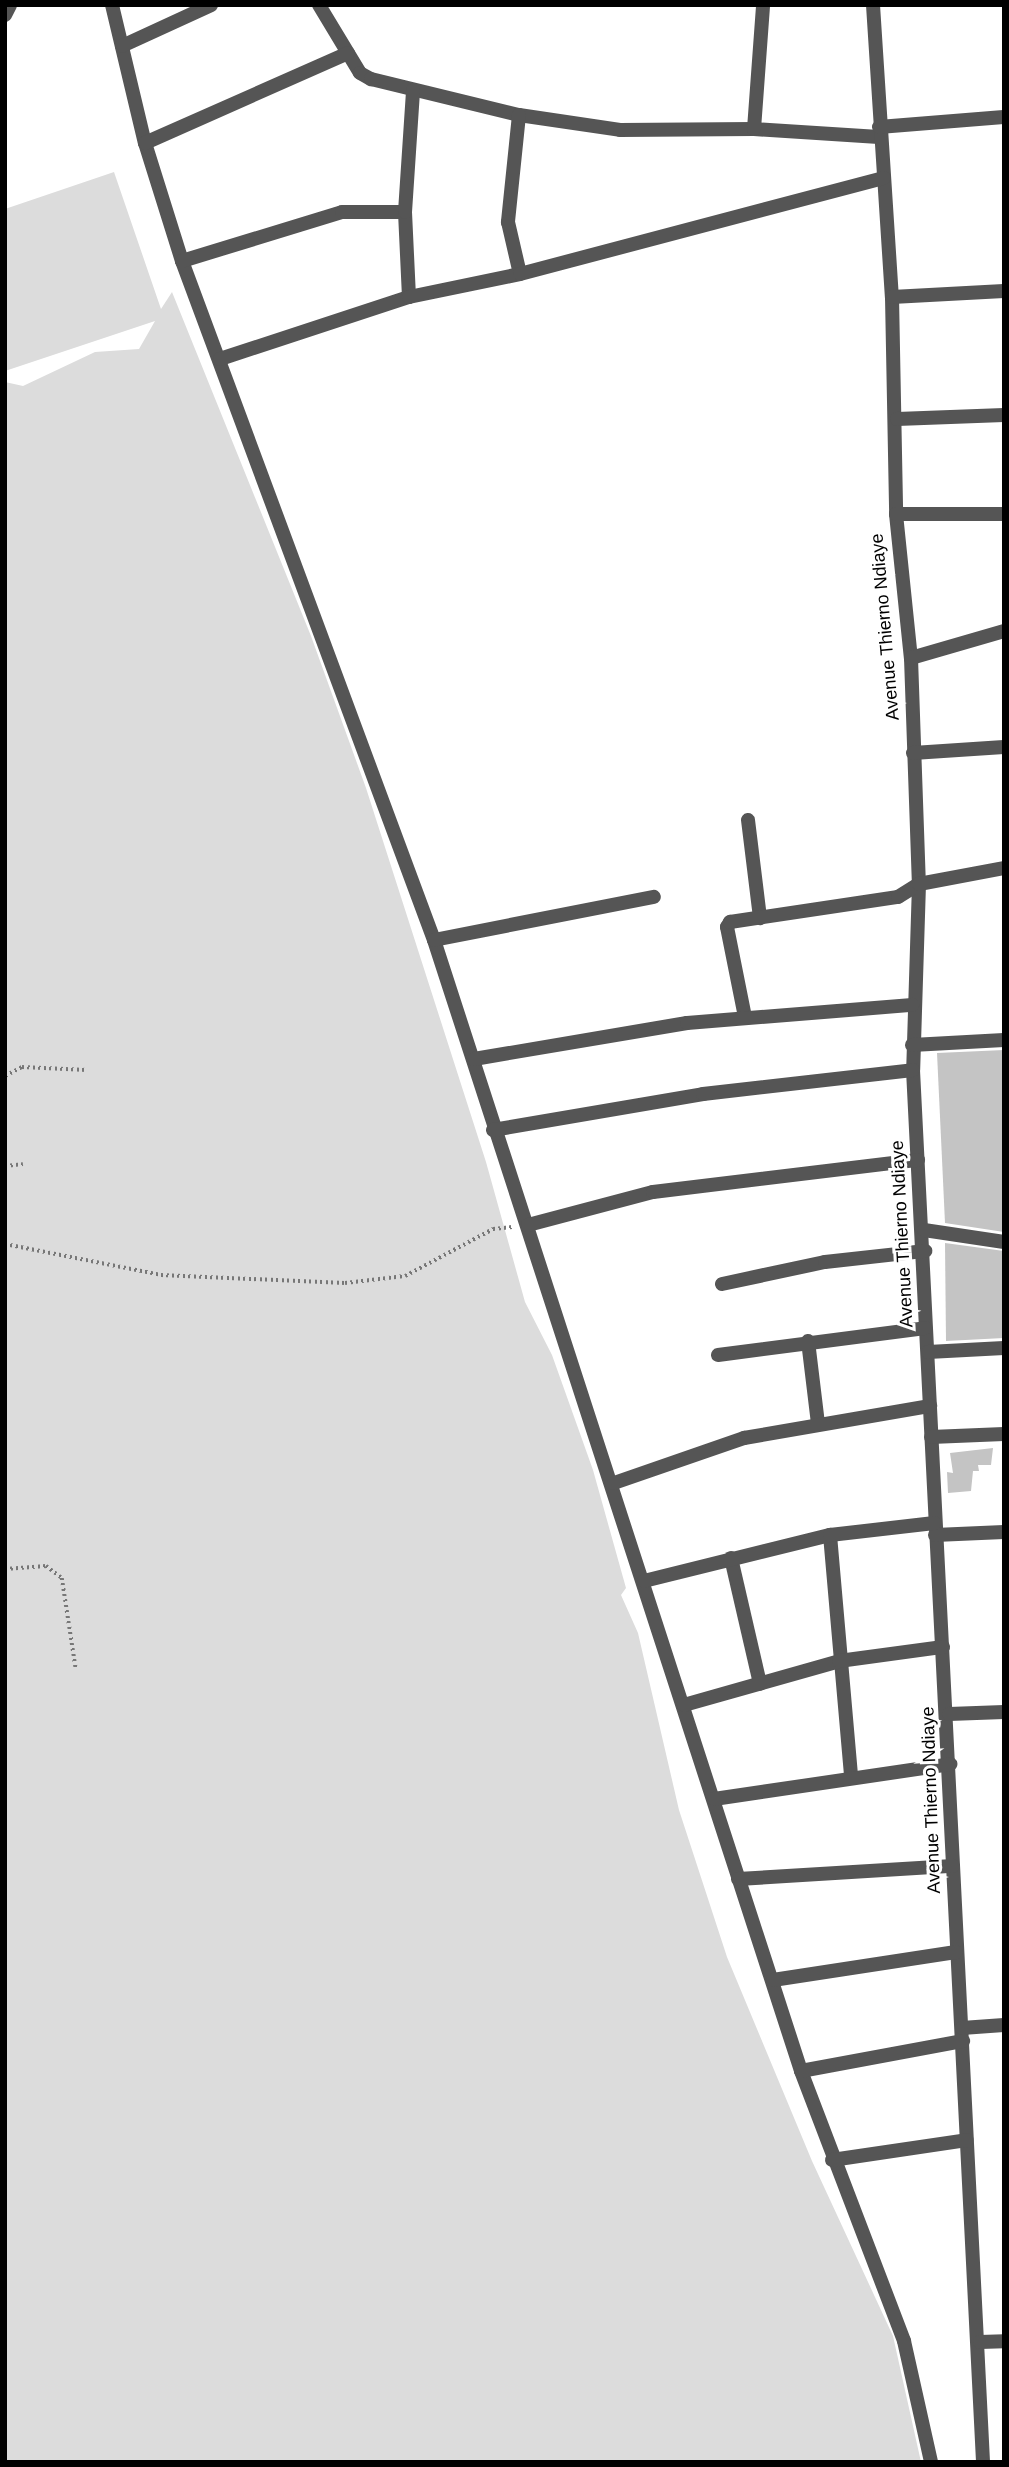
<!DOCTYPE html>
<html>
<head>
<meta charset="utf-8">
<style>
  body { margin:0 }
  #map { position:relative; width:1009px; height:2467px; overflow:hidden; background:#fff; font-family:Arial,sans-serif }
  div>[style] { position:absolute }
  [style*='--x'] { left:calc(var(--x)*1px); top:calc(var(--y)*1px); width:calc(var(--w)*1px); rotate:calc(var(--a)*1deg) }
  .green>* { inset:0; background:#dcdcdc }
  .building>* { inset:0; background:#c4c4c4 }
  .path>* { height:3.5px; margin-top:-1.75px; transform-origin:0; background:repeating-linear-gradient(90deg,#777 0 2px,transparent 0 5.5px) }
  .street>* { height:14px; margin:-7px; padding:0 7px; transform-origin:7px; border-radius:7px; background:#555 }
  span { translate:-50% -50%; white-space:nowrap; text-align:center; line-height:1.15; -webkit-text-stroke:6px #fff; paint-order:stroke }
  .street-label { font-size:18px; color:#000 }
  .frame { position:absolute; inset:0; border:7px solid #000; pointer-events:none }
</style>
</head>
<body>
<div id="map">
  <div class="green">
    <div style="clip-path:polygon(114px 172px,161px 309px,172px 292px,311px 636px,366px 788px,486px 1162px,525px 1302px,552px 1355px,593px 1470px,626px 1588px,621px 1595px,638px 1633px,679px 1810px,727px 1957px,812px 2161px,893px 2336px,921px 2462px,5px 2462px,5px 382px,23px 386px,95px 352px,139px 349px,155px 321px,5px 371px,5px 209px)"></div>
  </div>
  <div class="building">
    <div style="clip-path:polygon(1004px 1050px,1004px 1232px,945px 1223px,937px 1053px)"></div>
    <div style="clip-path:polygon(945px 1243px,1004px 1251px,1004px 1338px,946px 1341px)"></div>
    <div style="clip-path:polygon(993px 1448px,991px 1465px,978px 1465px,979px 1471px,973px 1471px,971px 1491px,948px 1493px,947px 1472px,953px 1473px,950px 1453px)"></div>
  </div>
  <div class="path">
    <div style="--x:5;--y:1076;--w:19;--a:-28"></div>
    <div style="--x:22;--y:1067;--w:65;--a:2.6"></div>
    <div style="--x:5;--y:1166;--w:18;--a:-6"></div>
    <div style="--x:5;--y:1244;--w:159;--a:11.2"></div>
    <div style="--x:161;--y:1275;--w:184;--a:2.5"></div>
    <div style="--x:345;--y:1283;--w:60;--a:-6.7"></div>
    <div style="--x:405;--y:1276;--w:100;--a:-28.1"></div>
    <div style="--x:493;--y:1229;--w:19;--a:-6"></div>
    <div style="--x:5;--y:1569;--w:41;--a:-4.2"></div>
    <div style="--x:46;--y:1566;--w:20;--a:37"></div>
    <div style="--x:62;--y:1578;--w:92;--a:81.3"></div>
  </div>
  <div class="street">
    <div style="--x:112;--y:5;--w:142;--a:76.6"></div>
    <div style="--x:145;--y:143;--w:124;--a:72.6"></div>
    <div style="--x:182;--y:261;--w:724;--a:69.64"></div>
    <div style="--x:434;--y:940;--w:1189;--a:72.02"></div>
    <div style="--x:801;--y:2071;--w:289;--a:69.1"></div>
    <div style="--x:904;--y:2341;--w:124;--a:77.4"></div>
    <div style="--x:319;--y:5;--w:79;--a:58.9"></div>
    <div style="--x:360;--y:73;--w:13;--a:29"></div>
    <div style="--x:371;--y:79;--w:152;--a:13.7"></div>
    <div style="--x:519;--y:115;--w:102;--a:8.4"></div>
    <div style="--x:620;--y:130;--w:134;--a:-0.4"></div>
    <div style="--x:754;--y:129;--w:125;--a:3.7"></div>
    <div style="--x:873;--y:5;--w:293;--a:86.3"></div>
    <div style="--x:892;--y:297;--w:217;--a:88.9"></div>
    <div style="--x:896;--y:514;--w:145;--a:84.1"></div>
    <div style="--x:911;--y:658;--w:226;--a:88"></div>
    <div style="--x:919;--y:884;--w:186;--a:91.8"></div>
    <div style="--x:913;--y:1070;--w:1394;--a:87.12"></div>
    <div style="--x:5;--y:15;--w:11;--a:-63"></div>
    <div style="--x:122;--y:46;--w:98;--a:-24.7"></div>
    <div style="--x:519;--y:115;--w:108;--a:95.9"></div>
    <div style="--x:508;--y:222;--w:53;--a:77"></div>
    <div style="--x:879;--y:127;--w:125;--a:-4.6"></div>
    <div style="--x:754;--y:129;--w:124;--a:-85.8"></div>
    <div style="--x:145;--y:143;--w:222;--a:-23.9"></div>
    <div style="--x:182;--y:261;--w:167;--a:-17"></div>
    <div style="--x:342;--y:212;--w:63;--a:0"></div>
    <div style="--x:409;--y:297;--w:85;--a:-92.7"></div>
    <div style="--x:405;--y:212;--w:122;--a:-86.2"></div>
    <div style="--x:892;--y:297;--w:112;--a:-3.1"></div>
    <div style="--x:220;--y:359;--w:199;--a:-18.2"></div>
    <div style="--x:409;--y:297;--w:113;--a:-11.7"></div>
    <div style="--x:520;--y:274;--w:376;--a:-14.8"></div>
    <div style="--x:897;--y:419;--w:107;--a:-2.1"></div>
    <div style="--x:896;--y:514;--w:108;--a:0"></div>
    <div style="--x:911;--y:658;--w:97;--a:-16.2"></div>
    <div style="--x:913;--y:753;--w:91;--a:-3.8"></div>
    <div style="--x:748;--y:820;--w:99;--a:83"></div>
    <div style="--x:434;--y:940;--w:224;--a:-11.1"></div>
    <div style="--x:745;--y:1017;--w:92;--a:-101.3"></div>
    <div style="--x:727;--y:927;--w:6;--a:-59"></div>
    <div style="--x:730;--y:922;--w:170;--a:-8.5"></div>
    <div style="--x:898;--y:897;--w:25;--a:-32"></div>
    <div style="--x:919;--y:884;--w:86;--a:-10.7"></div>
    <div style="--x:912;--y:1045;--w:92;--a:-3.1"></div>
    <div style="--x:474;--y:1059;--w:216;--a:-9.6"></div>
    <div style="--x:687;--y:1023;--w:226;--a:-4.6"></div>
    <div style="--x:493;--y:1130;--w:213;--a:-9.7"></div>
    <div style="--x:703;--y:1094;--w:211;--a:-6.5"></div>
    <div style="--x:528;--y:1225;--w:129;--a:-14.8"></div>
    <div style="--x:653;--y:1192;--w:267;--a:-6.9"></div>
    <div style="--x:924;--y:1230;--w:81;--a:8.5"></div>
    <div style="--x:722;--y:1284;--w:105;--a:-12.1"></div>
    <div style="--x:825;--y:1262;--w:101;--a:-6.3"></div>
    <div style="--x:808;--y:1341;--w:84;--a:83.1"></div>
    <div style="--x:928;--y:1352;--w:76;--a:-3"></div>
    <div style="--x:718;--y:1355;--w:209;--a:-7.4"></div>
    <div style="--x:931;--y:1437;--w:73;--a:-2.4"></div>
    <div style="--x:614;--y:1483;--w:138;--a:-19.1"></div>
    <div style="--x:744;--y:1438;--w:189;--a:-9.8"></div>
    <div style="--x:830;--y:1535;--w:242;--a:85"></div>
    <div style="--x:935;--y:1535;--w:69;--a:-2.5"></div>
    <div style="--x:731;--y:1558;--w:129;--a:77"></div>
    <div style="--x:644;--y:1581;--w:192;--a:-13.9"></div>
    <div style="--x:830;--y:1535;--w:105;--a:-6.6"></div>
    <div style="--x:684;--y:1705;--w:161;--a:-15.8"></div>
    <div style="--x:839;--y:1661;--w:105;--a:-7.7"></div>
    <div style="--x:949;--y:1714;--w:55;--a:-2.1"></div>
    <div style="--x:714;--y:1799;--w:239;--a:-8.4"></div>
    <div style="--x:738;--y:1879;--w:215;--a:-3.5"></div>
    <div style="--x:773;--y:1980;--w:185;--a:-8.7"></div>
    <div style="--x:962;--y:2028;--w:42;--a:-4.1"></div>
    <div style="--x:801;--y:2071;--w:165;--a:-10.5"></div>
    <div style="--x:832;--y:2160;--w:136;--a:-8.4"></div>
    <div style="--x:980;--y:2342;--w:24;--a:-2"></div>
  </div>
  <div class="street-label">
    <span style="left:885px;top:627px;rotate:-95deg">Avenue Thierno Ndiaye</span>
    <span style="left:902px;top:1234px;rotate:-93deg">Avenue Thierno Ndiaye</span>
    <span style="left:931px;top:1800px;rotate:-92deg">Avenue Thierno Ndiaye</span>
  </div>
  <div class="frame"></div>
</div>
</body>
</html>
